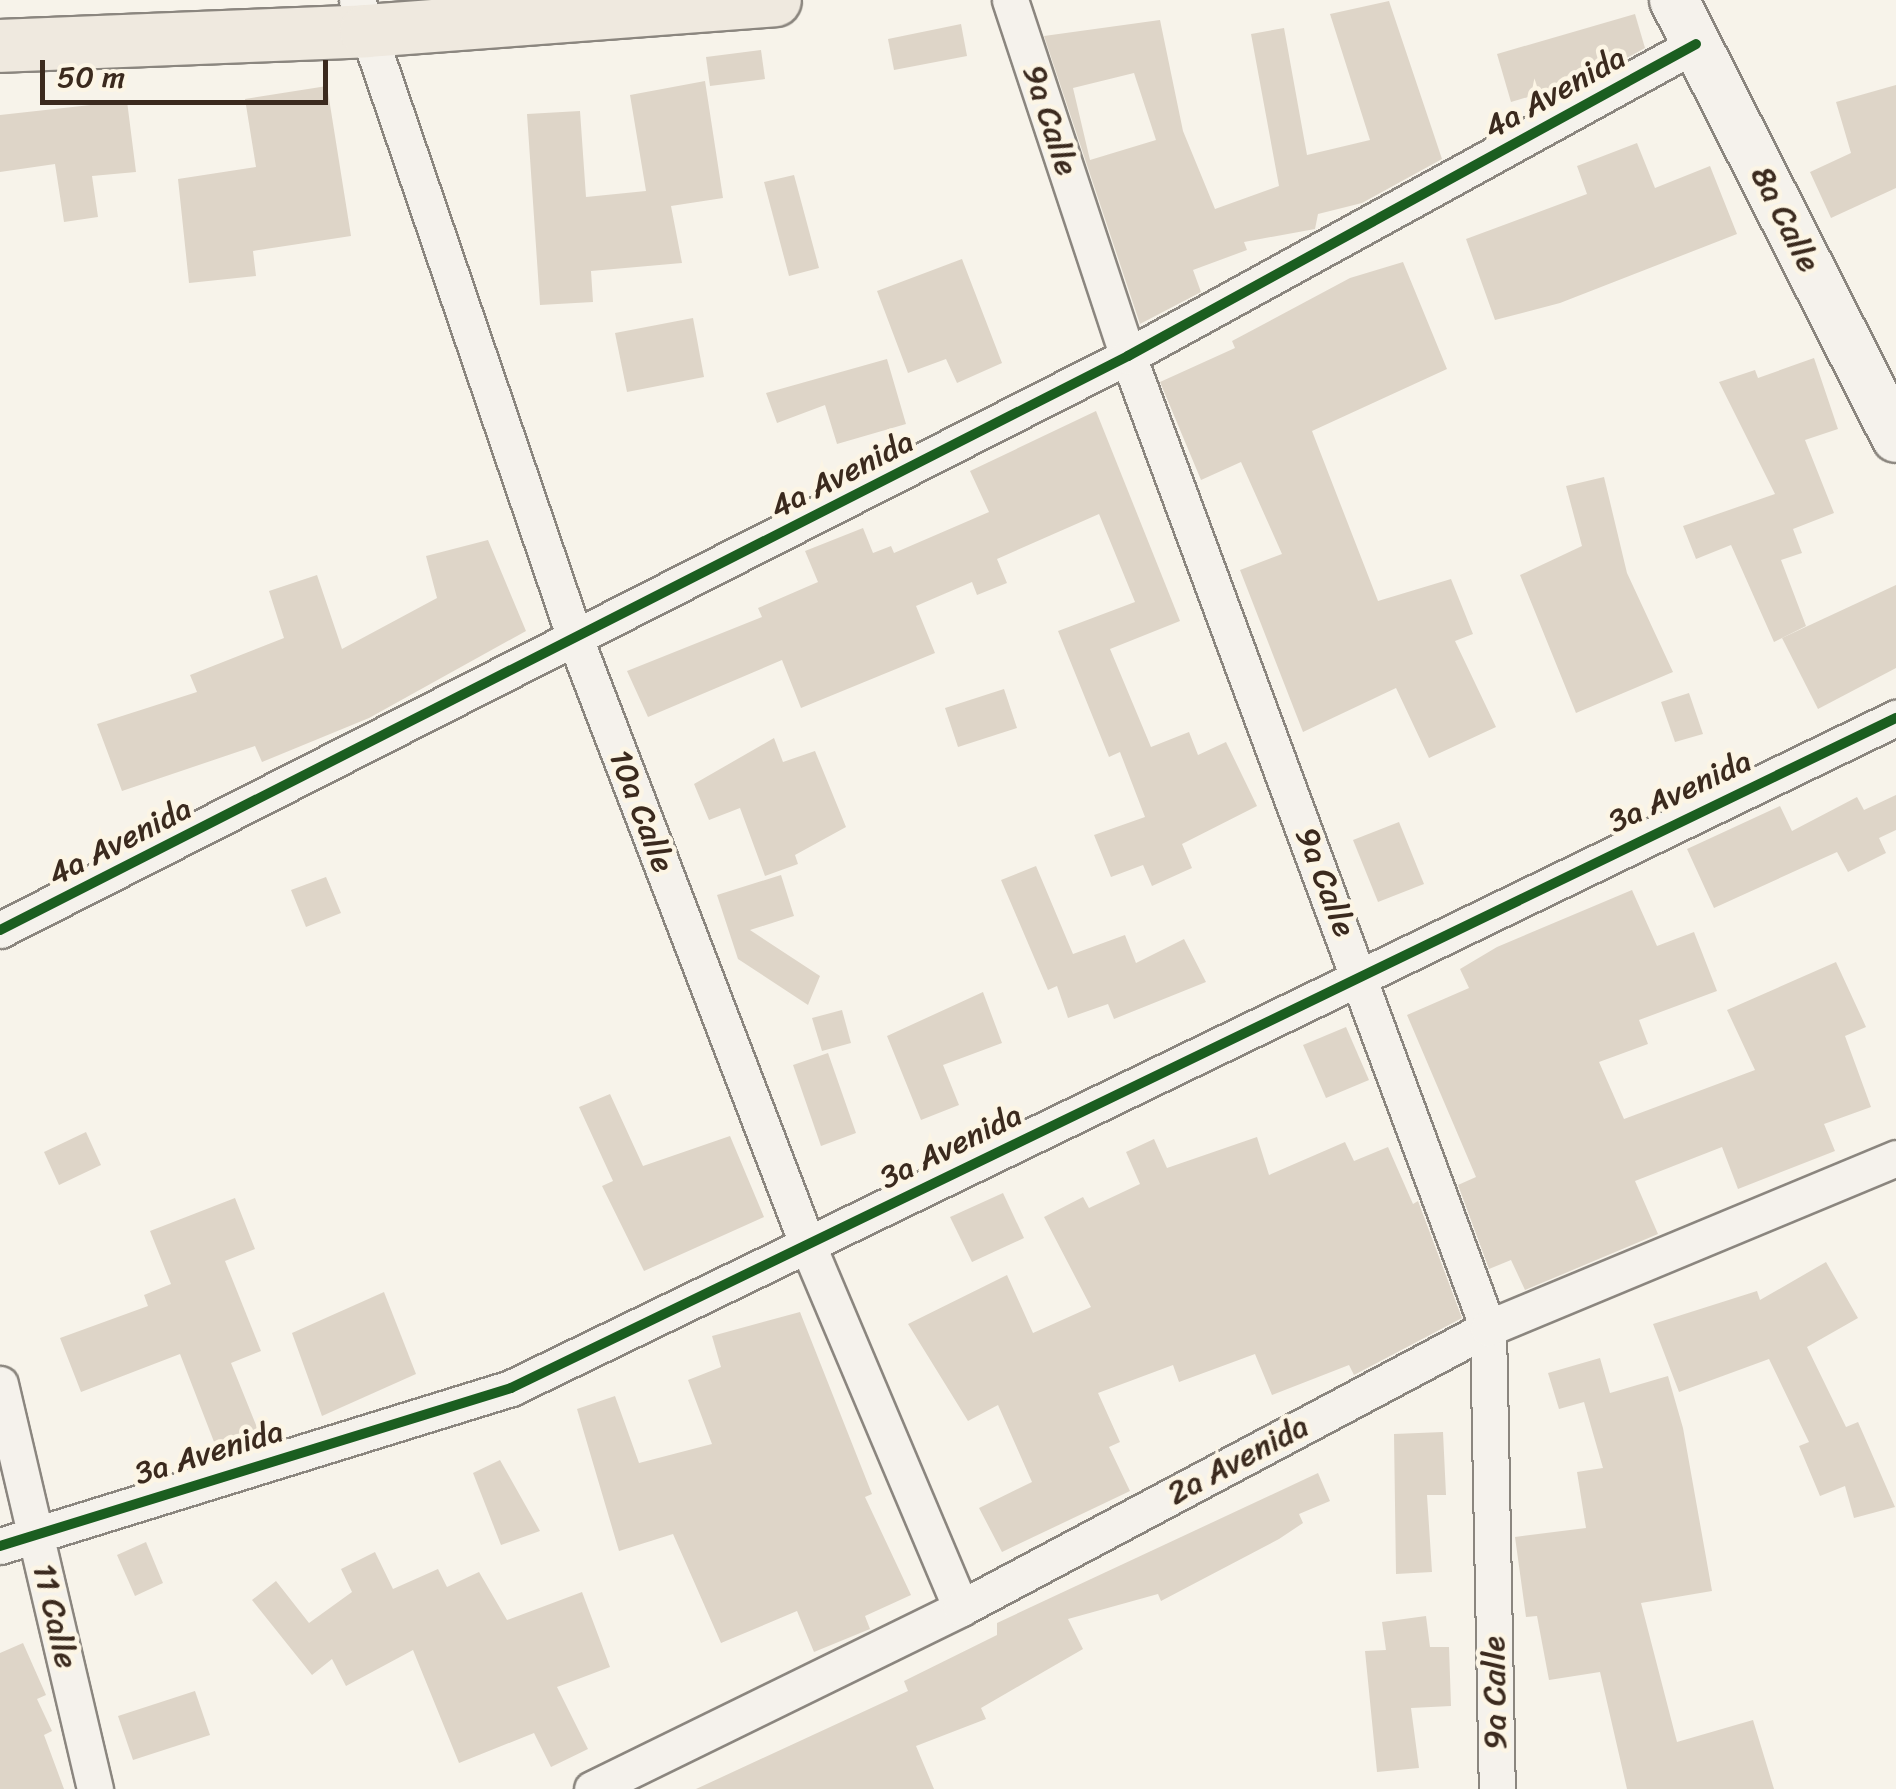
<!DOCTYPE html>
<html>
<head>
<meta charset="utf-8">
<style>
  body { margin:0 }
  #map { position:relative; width:1896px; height:1789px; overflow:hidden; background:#f7f3ea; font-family:Sriracha,sans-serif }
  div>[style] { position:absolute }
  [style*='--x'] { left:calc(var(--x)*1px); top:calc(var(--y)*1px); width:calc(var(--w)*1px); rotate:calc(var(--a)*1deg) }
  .building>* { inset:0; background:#ded5c8 }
  .roads { filter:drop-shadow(2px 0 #8b867f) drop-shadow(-2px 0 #8b867f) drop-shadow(0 2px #8b867f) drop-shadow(0 -2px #8b867f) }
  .street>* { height:35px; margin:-17.5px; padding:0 17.5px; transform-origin:17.5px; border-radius:17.5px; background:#f5f2ec }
  .secondary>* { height:48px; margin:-24px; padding:0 24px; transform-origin:24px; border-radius:24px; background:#f5f2ec }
  .primary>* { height:52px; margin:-26px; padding:0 26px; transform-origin:26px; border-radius:26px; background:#efe9df }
  .cycleway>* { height:10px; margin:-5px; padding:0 5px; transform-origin:5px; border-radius:5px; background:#1b5e20 }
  span { translate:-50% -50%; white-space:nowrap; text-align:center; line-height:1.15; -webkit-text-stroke:9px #fcf5e5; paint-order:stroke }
  .street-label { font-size:32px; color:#3b2a1e }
  .scale { position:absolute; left:40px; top:60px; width:288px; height:45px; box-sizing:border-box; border:5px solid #3b2a1e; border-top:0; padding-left:12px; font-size:30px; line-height:35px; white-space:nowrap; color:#3b2a1e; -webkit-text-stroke:8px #fcf5e5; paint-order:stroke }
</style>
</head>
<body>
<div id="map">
  <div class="building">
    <div style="clip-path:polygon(evenodd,1389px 1px,1442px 159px,1362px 203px,1318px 214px,1315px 229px,1244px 242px,1247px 250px,1193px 270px,1201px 292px,1140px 324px,1044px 36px,1160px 20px,1183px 131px,1215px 209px,1279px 186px,1251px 34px,1284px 28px,1307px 155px,1370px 140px,1330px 14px,1389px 1px,1134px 73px,1156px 140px,1090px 160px,1073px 88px,1134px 73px)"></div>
    <div style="clip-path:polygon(1635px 14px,1645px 48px,1586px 80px,1511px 102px,1497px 54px)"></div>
    <div style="clip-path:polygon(961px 24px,967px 56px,894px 70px,888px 39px)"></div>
    <div style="clip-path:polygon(761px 50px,765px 79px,710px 86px,706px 57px)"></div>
    <div style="clip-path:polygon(705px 81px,723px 198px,671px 206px,682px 263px,591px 271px,593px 302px,540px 305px,527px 114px,580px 111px,586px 197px,646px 191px,630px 95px)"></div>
    <div style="clip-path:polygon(1896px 85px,1896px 188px,1831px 218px,1810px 172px,1851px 153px,1836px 102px)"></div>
    <div style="clip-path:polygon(327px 86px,351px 236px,253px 251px,256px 276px,189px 283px,178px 179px,256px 167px,245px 99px)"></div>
    <div style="clip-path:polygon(127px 101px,136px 172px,92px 176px,98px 217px,64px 222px,55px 164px,0 172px,0 115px)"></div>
    <div style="clip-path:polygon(1637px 143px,1655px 188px,1710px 166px,1737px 234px,1560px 303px,1495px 320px,1466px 239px,1587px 194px,1577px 166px)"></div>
    <div style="clip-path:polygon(794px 175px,819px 268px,789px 276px,764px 182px)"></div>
    <div style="clip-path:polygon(962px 259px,1002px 363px,957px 383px,946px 359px,908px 373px,877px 291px)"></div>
    <div style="clip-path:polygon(1403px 262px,1447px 369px,1312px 431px,1378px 601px,1451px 579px,1473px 634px,1455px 641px,1496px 727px,1429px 758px,1396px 688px,1303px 732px,1240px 570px,1282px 554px,1241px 462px,1201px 480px,1160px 382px,1235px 348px,1232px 341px,1350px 278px)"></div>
    <div style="clip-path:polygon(693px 318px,704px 377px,627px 392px,615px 333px)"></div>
    <div style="clip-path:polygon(1814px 358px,1838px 429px,1805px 440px,1834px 513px,1793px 529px,1802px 553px,1781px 560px,1806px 626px,1774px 642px,1731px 545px,1696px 559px,1683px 526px,1775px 494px,1719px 382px,1755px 370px,1758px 378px)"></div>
    <div style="clip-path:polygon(887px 359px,906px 424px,837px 444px,825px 405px,777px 423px,766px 393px)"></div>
    <div style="clip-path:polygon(1096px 411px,1180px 621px,1110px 649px,1151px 747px,1189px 732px,1198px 755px,1226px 742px,1257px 806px,1182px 844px,1192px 868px,1152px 886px,1143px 865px,1111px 877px,1094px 835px,1145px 817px,1120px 752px,1109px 757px,1058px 631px,1135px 602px,1099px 514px,997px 559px,1007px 583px,977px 595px,972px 582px,916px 606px,935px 653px,801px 708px,782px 660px,648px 717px,627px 671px,762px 617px,758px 608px,818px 582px,805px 551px,863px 528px,873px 553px,891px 546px,894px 553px,989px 512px,970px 471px)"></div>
    <div style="clip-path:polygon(1604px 477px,1627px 573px,1673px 672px,1576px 713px,1520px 575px,1582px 546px,1566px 486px)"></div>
    <div style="clip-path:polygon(488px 540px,526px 631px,369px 718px,262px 762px,255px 746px,122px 791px,97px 724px,197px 692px,190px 675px,284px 638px,269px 591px,317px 575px,342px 649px,437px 598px,426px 556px)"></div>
    <div style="clip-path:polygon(1896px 585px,1896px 668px,1818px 709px,1782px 638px)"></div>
    <div style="clip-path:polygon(1004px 689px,1017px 728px,958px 747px,945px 708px)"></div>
    <div style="clip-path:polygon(1689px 693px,1703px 734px,1675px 742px,1661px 702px)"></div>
    <div style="clip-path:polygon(774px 738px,783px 762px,815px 751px,846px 827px,795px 855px,798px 864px,765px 876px,740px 808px,709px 820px,694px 784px)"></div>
    <div style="clip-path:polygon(1896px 795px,1896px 830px,1879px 838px,1886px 853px,1848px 872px,1837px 852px,1714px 908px,1687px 849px,1780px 806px,1792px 831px,1857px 797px,1864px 810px)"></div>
    <div style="clip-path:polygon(1399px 822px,1424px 884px,1378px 902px,1353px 840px)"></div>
    <div style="clip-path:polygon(1036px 866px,1073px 954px,1125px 935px,1136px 963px,1184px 939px,1206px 982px,1114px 1019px,1108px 1004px,1068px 1018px,1057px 986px,1048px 990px,1001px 880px)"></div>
    <div style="clip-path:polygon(781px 875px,794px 916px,750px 930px,820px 976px,808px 1005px,738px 959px,717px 895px)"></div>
    <div style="clip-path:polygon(326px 877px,341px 913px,306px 927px,291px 890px)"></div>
    <div style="clip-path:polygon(1632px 890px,1657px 946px,1694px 932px,1717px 991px,1639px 1020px,1648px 1044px,1599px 1062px,1624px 1119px,1755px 1070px,1727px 1010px,1836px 962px,1866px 1027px,1845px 1036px,1871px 1107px,1824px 1124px,1835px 1151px,1738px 1189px,1722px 1147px,1635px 1181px,1658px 1234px,1525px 1290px,1511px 1260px,1489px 1269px,1458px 1185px,1476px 1177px,1407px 1015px,1469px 988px,1460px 969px,1497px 947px)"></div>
    <div style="clip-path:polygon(983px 992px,1002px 1043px,943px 1065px,959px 1105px,921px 1120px,887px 1036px)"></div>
    <div style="clip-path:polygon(842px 1010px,851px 1043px,822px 1051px,812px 1018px)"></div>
    <div style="clip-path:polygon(1346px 1027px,1369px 1080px,1326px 1098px,1303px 1045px)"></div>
    <div style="clip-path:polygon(828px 1053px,856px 1133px,821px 1146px,793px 1065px)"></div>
    <div style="clip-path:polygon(610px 1094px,643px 1166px,730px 1136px,764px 1217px,644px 1271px,602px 1186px,613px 1181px,579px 1107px)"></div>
    <div style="clip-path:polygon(86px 1132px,101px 1165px,59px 1185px,44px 1152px)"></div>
    <div style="clip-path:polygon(1257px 1137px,1269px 1175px,1345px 1142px,1354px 1161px,1388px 1147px,1413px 1204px,1418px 1201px,1462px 1318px,1354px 1375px,1349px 1365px,1272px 1395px,1255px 1354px,1179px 1382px,1173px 1365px,1098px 1393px,1120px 1442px,1109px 1447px,1130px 1491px,1002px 1552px,979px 1508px,1032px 1482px,998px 1405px,968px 1421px,908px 1324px,1007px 1275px,1033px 1333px,1091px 1307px,1044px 1217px,1083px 1197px,1089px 1208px,1140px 1184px,1126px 1152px,1154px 1139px,1167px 1168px)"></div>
    <div style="clip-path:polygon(1003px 1193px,1024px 1238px,972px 1262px,950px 1217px)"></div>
    <div style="clip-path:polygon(235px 1198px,255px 1249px,225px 1261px,261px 1351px,231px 1363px,258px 1430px,216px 1447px,180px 1354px,81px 1392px,60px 1338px,148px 1306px,144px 1295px,171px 1284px,150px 1231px)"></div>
    <div style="clip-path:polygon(1826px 1262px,1858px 1318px,1807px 1347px,1846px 1427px,1858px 1422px,1895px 1507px,1854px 1518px,1845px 1486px,1820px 1496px,1799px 1446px,1809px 1442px,1769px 1359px,1679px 1392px,1653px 1324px,1757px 1291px,1760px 1300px)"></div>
    <div style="clip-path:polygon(384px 1292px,416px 1374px,322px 1416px,292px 1333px)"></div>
    <div style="clip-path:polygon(800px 1312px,872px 1494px,865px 1497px,911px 1595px,865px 1616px,870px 1629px,814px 1652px,797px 1611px,721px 1643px,673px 1534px,619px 1551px,577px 1409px,615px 1396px,639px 1463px,712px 1444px,688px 1380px,721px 1367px,712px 1336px)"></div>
    <div style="clip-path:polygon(1600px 1358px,1610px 1393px,1668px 1376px,1683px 1428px,1712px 1591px,1641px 1603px,1677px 1742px,1753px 1720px,1774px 1789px,1627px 1789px,1600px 1672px,1549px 1680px,1537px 1616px,1526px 1617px,1515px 1537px,1586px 1528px,1577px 1472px,1603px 1468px,1584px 1402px,1559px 1409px,1548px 1373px)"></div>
    <div style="clip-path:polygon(1443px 1432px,1446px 1495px,1427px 1495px,1432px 1572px,1396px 1574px,1394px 1434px)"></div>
    <div style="clip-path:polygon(500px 1460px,540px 1531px,501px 1545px,473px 1473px)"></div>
    <div style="clip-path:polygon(1318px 1473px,1330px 1501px,1299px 1514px,1303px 1523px,1279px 1539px,1161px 1601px,1158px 1594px,1068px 1619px,1083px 1649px,981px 1708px,986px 1719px,916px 1746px,934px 1789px,696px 1789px,908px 1691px,904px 1681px,997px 1635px,997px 1623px)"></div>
    <div style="clip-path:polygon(146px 1542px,163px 1583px,135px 1596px,117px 1555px)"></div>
    <div style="clip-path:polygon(375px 1552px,393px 1589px,438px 1569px,447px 1587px,479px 1572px,507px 1620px,582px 1592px,610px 1667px,557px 1687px,588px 1749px,551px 1767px,534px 1733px,459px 1763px,413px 1650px,346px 1686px,332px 1659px,312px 1675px,252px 1600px,276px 1581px,309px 1623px,352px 1592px,341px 1569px)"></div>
    <div style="clip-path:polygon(1426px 1616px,1430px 1647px,1449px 1647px,1451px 1706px,1411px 1708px,1419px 1768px,1377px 1772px,1365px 1651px,1386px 1650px,1382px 1622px)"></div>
    <div style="clip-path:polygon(23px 1643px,46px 1695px,37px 1699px,52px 1731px,44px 1735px,64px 1789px,0 1789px,0 1653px)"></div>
    <div style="clip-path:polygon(195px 1691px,210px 1735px,133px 1760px,118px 1716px)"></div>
  </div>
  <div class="roads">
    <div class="street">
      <div style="--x:357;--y:0;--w:677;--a:71.14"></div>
      <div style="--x:576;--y:641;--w:648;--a:69.02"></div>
      <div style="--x:808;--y:1246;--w:393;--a:67.1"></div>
      <div style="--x:1010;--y:0;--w:375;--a:71.7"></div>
      <div style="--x:1128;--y:356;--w:1037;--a:69.68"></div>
      <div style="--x:1488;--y:1328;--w:461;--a:88.9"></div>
      <div style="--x:0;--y:930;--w:1266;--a:-26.97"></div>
      <div style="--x:1128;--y:356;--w:648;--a:-28.78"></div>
      <div style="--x:0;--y:1384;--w:416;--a:76.8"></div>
      <div style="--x:0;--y:1546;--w:535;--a:-17.18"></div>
      <div style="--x:511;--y:1388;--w:1539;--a:-25.82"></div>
      <div style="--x:592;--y:1789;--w:411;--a:-26.1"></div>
      <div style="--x:961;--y:1608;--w:597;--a:-27.98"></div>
      <div style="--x:1488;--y:1328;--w:442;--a:-22.6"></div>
    </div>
    <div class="secondary">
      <div style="--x:1674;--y:0;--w:491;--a:63.1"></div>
    </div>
    <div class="primary">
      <div style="--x:0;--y:46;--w:366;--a:-2.3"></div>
      <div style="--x:366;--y:31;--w:410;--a:-4.3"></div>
    </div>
  </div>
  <div class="cycleway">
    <div style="--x:0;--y:930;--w:1266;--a:-26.97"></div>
    <div style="--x:1128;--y:356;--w:648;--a:-28.78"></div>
    <div style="--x:0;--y:1546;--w:535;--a:-17.18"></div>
    <div style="--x:511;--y:1388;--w:1539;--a:-25.82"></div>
  </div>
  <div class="street-label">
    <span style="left:1555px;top:93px;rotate:-29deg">4a Avenida</span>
    <span style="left:1050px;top:120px;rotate:72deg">9a Calle</span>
    <span style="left:1785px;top:219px;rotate:63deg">8a Calle</span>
    <span style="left:842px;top:475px;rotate:-27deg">4a Avenida</span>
    <span style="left:1680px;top:792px;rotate:-25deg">3a Avenida</span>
    <span style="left:641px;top:811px;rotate:69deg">10a Calle</span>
    <span style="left:120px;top:842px;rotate:-27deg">4a Avenida</span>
    <span style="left:1325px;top:882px;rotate:69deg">9a Calle</span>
    <span style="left:951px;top:1147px;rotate:-26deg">3a Avenida</span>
    <span style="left:209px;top:1453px;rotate:-17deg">3a Avenida</span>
    <span style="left:1238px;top:1460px;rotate:-28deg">2a Avenida</span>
    <span style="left:55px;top:1616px;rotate:77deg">11 Calle</span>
    <span style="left:1495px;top:1693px;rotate:-91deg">9a Calle</span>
  </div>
  <div class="scale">50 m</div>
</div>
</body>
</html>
